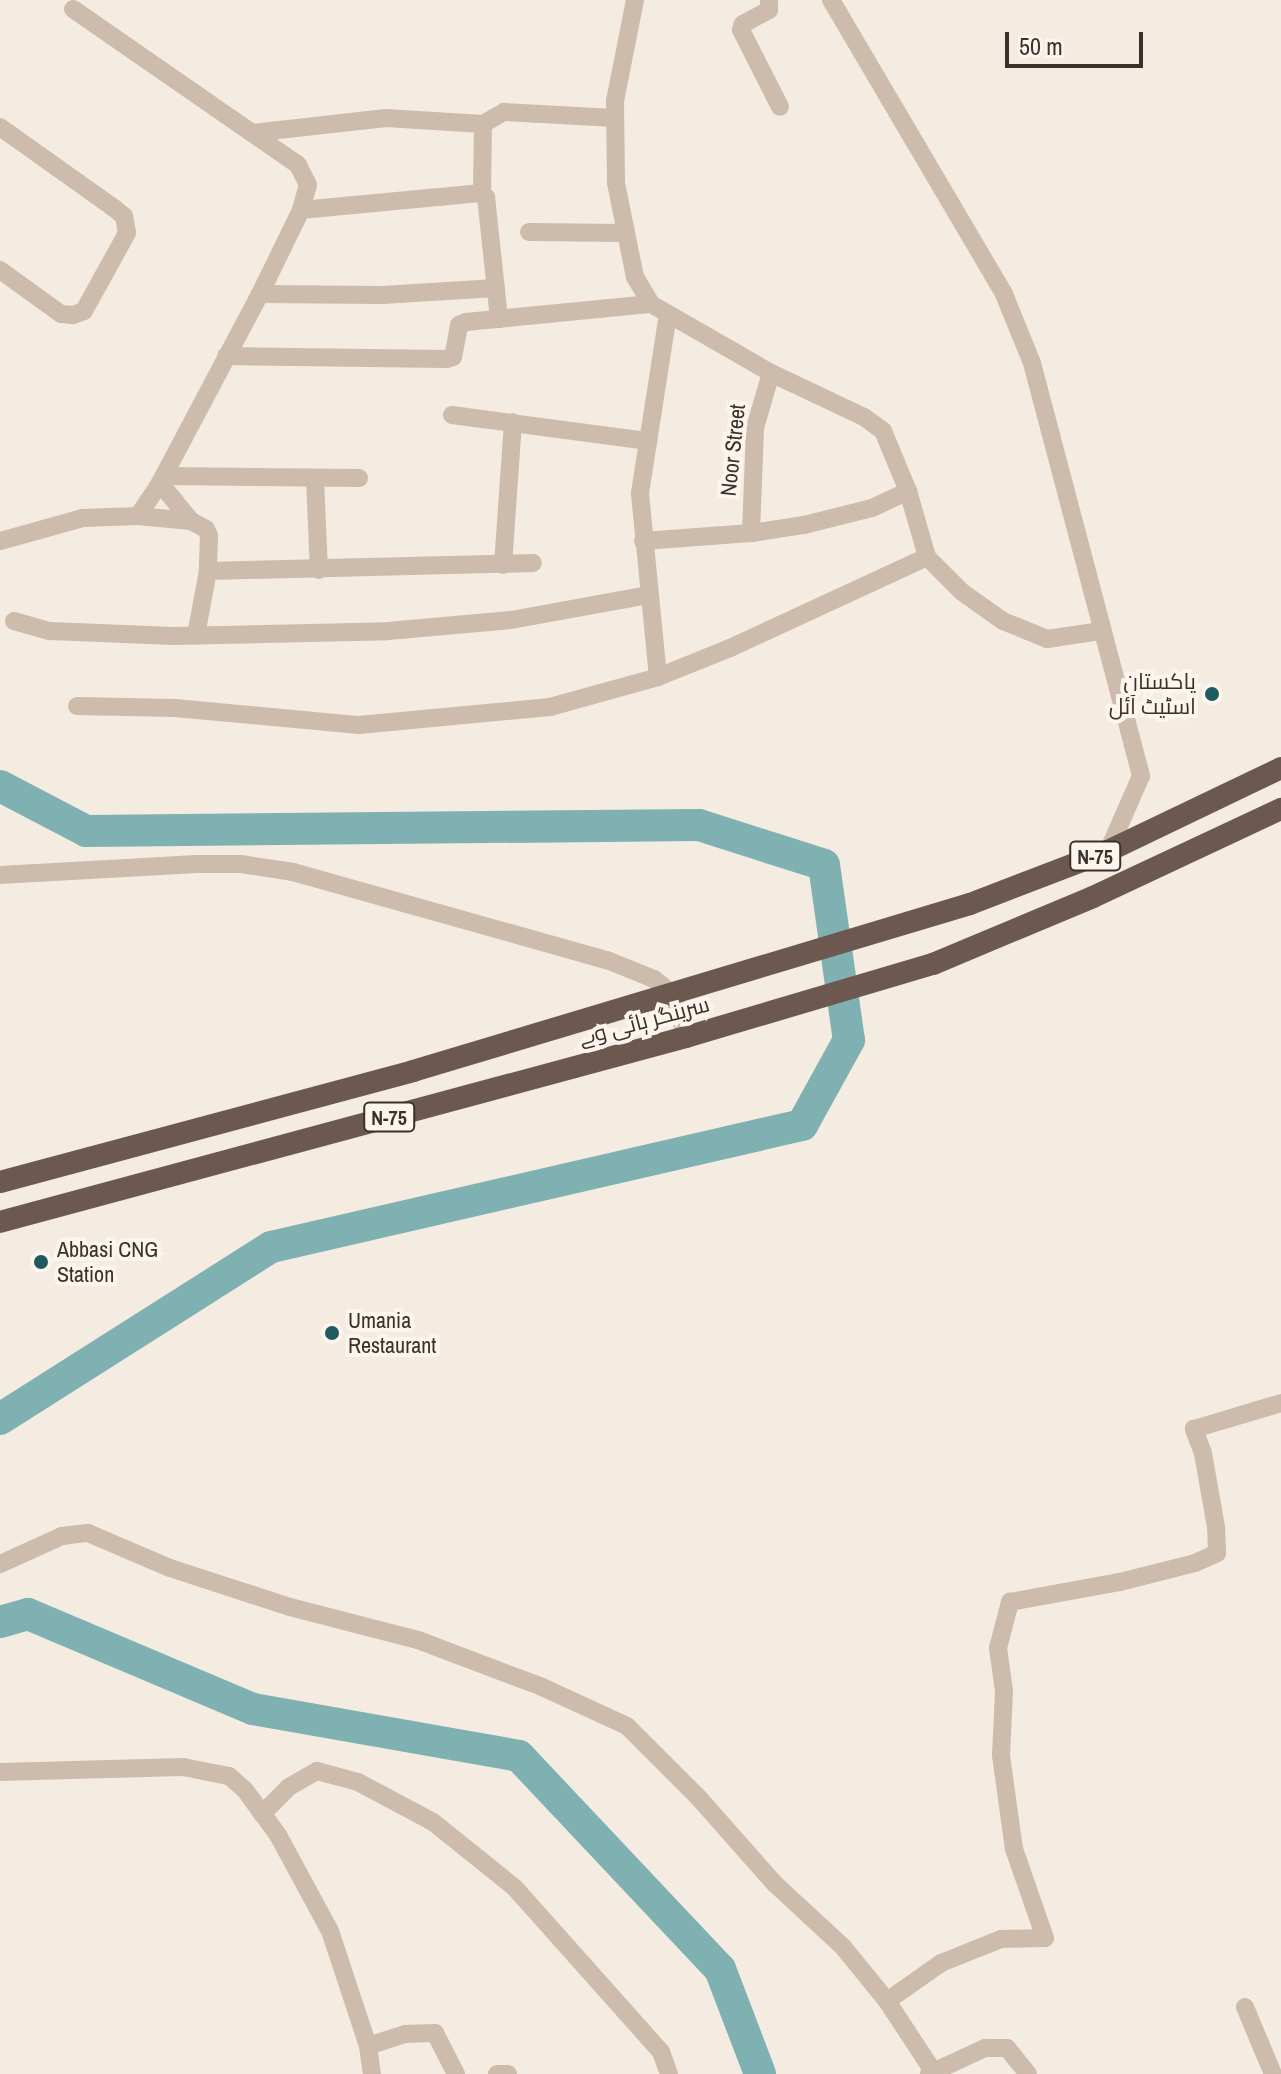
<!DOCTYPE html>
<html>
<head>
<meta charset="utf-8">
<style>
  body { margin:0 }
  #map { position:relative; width:1281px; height:2074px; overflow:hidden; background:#f4ebe1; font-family:"Archivo Narrow",Cairo,sans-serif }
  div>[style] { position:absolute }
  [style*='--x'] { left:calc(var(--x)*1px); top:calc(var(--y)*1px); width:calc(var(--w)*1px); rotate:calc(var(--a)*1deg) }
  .river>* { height:32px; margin:-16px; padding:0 16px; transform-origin:16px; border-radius:16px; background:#7fb0b2 }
  .minor>* { height:18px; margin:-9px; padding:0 9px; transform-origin:9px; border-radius:9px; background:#cdbbac }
  .trunk>* { height:22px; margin:-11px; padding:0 11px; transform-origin:11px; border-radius:11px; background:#6c584f }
  .dots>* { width:22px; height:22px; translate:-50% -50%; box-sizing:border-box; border:4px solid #fbf5ee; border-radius:50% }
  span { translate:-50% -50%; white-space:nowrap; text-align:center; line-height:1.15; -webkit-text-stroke:8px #fbf5ee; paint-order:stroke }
  .shield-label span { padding:2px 6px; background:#fbf5ee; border:2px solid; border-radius:6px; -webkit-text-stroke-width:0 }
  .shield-label { font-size:20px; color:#3b302b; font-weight:700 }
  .street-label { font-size:22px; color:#3b302b }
  .poi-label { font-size:22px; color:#3b302b }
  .right { translate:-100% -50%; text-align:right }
  .left { translate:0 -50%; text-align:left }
  .scale { position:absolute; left:1005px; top:32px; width:138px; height:36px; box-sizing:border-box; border:4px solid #3b302b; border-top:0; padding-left:10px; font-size:24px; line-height:28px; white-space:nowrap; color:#3b302b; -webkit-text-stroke:6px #fbf5ee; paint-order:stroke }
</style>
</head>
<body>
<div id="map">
  <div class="river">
    <div style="--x:0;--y:786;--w:97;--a:27.6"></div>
    <div style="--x:86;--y:831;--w:613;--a:-0.56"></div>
    <div style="--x:699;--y:825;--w:131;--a:17.7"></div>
    <div style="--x:824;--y:865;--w:177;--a:81.9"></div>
    <div style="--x:849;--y:1040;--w:97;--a:118.9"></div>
    <div style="--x:802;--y:1125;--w:545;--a:167.06"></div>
    <div style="--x:271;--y:1247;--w:321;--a:147.6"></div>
    <div style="--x:0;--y:1622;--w:29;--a:-16"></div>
    <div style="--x:28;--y:1614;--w:244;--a:22.9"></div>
    <div style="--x:253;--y:1709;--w:270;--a:10"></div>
    <div style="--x:519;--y:1756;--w:293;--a:46.7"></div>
    <div style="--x:720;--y:1969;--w:112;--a:69.1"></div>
  </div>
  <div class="minor">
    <div style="--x:635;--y:0;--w:103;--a:101.2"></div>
    <div style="--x:615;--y:101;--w:82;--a:89.3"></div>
    <div style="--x:616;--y:183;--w:96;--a:78.6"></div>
    <div style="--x:635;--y:277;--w:31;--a:59"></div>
    <div style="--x:651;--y:304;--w:138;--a:29.9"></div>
    <div style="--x:771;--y:373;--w:103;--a:25.3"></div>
    <div style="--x:864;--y:417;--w:24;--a:36"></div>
    <div style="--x:883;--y:431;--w:65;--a:67.4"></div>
    <div style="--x:908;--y:491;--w:69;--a:73.9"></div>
    <div style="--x:927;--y:557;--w:49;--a:45"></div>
    <div style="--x:962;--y:592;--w:50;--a:35.3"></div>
    <div style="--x:1003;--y:621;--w:48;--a:22.2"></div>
    <div style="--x:1047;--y:639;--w:55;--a:-8.4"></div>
    <div style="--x:769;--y:0;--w:10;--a:90"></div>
    <div style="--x:769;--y:10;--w:30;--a:152"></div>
    <div style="--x:743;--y:24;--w:6;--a:108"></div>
    <div style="--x:741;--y:30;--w:86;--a:63.1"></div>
    <div style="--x:831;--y:0;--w:341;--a:59.5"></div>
    <div style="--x:1004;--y:294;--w:74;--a:67.9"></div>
    <div style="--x:1032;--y:363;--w:427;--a:75.2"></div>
    <div style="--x:1141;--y:776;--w:82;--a:113.7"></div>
    <div style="--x:73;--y:9;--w:274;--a:34.7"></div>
    <div style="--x:298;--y:165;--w:22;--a:63"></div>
    <div style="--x:308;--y:185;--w:26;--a:106"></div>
    <div style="--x:301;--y:210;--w:93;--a:116"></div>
    <div style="--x:260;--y:294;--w:214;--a:117.9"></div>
    <div style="--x:160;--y:483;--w:49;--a:50.8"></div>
    <div style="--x:191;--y:521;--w:17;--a:28"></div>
    <div style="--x:206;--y:529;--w:8;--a:67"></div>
    <div style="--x:209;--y:536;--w:35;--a:92"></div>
    <div style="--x:208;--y:571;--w:65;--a:100.6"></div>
    <div style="--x:0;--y:127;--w:140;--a:35.4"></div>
    <div style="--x:114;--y:208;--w:13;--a:39"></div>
    <div style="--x:124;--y:216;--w:17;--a:80"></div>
    <div style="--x:127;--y:233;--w:89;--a:118.9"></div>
    <div style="--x:84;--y:311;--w:12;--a:160"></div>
    <div style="--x:73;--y:315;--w:12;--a:-175"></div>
    <div style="--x:61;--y:314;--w:75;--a:-144.2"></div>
    <div style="--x:252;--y:133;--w:135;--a:-6.4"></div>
    <div style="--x:386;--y:118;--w:97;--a:3.5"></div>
    <div style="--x:483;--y:124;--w:24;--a:-30"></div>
    <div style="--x:504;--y:112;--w:111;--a:3.1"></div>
    <div style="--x:482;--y:193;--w:69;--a:-89.2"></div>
    <div style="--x:301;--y:210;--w:182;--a:-5.4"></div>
    <div style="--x:482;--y:193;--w:6;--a:45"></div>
    <div style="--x:486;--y:197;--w:123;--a:83.9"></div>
    <div style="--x:529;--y:232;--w:95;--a:0.6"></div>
    <div style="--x:260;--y:294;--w:122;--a:0.5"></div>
    <div style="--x:382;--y:295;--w:114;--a:-3.5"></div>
    <div style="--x:226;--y:356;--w:220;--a:0.8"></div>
    <div style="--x:446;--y:359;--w:7;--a:-16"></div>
    <div style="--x:453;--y:357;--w:33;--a:-79"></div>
    <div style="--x:459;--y:325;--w:8;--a:-23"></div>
    <div style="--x:466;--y:322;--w:186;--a:-5.6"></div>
    <div style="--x:452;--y:415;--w:198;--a:7.6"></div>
    <div style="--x:164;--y:476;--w:195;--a:0.6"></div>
    <div style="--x:315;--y:479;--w:91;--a:87.5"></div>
    <div style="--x:138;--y:516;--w:53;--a:5.4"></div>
    <div style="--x:751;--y:533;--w:105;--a:-87.8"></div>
    <div style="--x:755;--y:428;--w:57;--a:-73.8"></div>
    <div style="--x:0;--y:541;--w:86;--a:-15.5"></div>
    <div style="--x:83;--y:518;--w:55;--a:-2.1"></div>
    <div style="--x:138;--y:516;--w:40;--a:-56"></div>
    <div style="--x:643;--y:541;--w:108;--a:-4.2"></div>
    <div style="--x:751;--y:533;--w:54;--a:-8.6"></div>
    <div style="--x:804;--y:525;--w:70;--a:-14"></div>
    <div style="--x:872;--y:508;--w:40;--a:-25"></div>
    <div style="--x:503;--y:565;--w:143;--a:-86"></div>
    <div style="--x:208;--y:571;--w:325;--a:-1.4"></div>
    <div style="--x:14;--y:621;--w:37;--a:16"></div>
    <div style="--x:50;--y:631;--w:124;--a:2.3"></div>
    <div style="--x:174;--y:636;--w:214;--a:-1.3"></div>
    <div style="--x:388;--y:631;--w:123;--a:-5.1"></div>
    <div style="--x:511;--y:620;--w:139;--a:-10.3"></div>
    <div style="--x:658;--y:677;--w:185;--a:-95.6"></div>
    <div style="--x:640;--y:493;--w:180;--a:-81.1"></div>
    <div style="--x:77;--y:706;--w:98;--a:1.2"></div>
    <div style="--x:175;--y:708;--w:185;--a:5.3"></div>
    <div style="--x:359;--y:725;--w:192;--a:-5.4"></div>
    <div style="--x:550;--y:707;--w:112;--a:-15.5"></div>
    <div style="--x:658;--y:677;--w:78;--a:-21.9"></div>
    <div style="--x:730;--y:648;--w:217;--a:-24.8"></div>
    <div style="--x:0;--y:875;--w:197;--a:-3.2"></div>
    <div style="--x:197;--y:864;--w:44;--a:0"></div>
    <div style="--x:241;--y:864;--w:53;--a:8.7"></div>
    <div style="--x:293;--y:872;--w:326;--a:15.7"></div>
    <div style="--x:607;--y:960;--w:51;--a:22"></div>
    <div style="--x:654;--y:979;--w:26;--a:39"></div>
    <div style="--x:674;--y:995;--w:44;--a:74.1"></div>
    <div style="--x:0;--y:1564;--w:68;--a:-24.3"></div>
    <div style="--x:62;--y:1536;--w:26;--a:-7"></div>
    <div style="--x:88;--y:1533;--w:89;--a:23.1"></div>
    <div style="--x:170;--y:1568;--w:126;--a:18"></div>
    <div style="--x:290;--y:1607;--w:132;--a:14.5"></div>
    <div style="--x:418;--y:1640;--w:130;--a:20.7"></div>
    <div style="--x:540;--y:1686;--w:96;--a:24.7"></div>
    <div style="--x:627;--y:1726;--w:100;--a:45"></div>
    <div style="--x:698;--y:1797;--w:115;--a:48.5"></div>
    <div style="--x:774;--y:1883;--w:94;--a:42.8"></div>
    <div style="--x:843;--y:1947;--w:70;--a:50.8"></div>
    <div style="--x:887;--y:2001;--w:84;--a:56.7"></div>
    <div style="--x:0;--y:1772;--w:183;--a:-1.6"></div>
    <div style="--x:183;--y:1767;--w:47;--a:11.1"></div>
    <div style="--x:229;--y:1776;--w:21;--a:41"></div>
    <div style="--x:245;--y:1790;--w:56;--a:53.7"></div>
    <div style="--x:278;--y:1835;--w:109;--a:61.6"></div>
    <div style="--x:330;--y:1931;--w:121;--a:71.7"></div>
    <div style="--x:368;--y:2046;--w:28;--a:82"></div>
    <div style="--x:262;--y:1814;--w:38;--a:-45"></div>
    <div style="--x:289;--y:1787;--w:32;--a:-30"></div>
    <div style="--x:317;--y:1771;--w:42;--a:15"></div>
    <div style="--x:358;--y:1782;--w:85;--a:28.1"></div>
    <div style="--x:433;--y:1822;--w:105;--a:38.8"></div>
    <div style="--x:515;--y:1888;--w:220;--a:48.3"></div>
    <div style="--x:661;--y:2052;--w:23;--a:70"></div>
    <div style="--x:887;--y:2001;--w:66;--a:-35.1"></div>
    <div style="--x:941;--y:1963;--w:65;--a:-21.8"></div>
    <div style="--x:1001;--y:1939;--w:44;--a:-1.3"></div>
    <div style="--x:1045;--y:1938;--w:94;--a:-109.2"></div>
    <div style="--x:1014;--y:1849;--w:95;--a:-97.9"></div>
    <div style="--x:1001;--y:1755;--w:64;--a:-87.3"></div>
    <div style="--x:1004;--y:1691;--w:43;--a:-97.9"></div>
    <div style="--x:998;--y:1648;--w:48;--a:-75.4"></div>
    <div style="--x:1010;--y:1602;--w:112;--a:-10.3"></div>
    <div style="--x:1120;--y:1582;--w:77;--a:-14.2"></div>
    <div style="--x:1195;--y:1563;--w:24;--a:-24"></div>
    <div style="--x:1217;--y:1553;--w:26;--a:-92"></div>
    <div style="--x:1216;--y:1527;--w:75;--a:-100"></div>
    <div style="--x:1203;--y:1453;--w:26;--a:-111"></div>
    <div style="--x:1194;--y:1429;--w:91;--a:-16.6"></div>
    <div style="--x:1245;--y:2007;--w:73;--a:67.3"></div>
    <div style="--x:368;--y:2046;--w:39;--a:-18"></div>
    <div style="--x:405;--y:2034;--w:30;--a:-2"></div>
    <div style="--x:435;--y:2033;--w:46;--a:62.9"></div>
    <div style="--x:497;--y:2074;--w:11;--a:0"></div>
    <div style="--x:929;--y:2074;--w:62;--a:-24.9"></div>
    <div style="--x:985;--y:2048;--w:22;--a:0"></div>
    <div style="--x:1007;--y:2048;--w:33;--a:51"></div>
  </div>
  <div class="trunk">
    <div style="--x:0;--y:1182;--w:428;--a:-15"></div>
    <div style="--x:413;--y:1071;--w:581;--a:-16.69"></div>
    <div style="--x:970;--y:904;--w:148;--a:-21"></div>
    <div style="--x:1108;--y:851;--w:192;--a:-25.6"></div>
    <div style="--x:0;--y:1222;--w:711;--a:-15.09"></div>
    <div style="--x:686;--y:1037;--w:258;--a:-16.5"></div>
    <div style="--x:933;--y:964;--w:173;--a:-22.7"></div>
    <div style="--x:1093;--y:897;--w:208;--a:-25.1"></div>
  </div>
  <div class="dots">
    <div style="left:1212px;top:694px;background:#1f5a5e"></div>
    <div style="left:41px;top:1262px;background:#1f5a5e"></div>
    <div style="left:332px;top:1333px;background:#1f5a5e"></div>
  </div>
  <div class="shield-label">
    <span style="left:1095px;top:856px">N-75</span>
    <span style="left:389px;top:1117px">N-75</span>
  </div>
  <div class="street-label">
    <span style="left:733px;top:450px;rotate:-84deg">Noor Street</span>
    <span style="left:644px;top:1021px;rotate:-15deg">سرینگر ہائی وے</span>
  </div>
  <div class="poi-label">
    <span class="right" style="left:1196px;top:694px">پاکستان<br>اسٹیٹ آئل</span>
    <span class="left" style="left:57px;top:1262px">Abbasi CNG<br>Station</span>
    <span class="left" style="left:348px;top:1333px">Umania<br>Restaurant</span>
  </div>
  <div class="scale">50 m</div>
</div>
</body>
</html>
